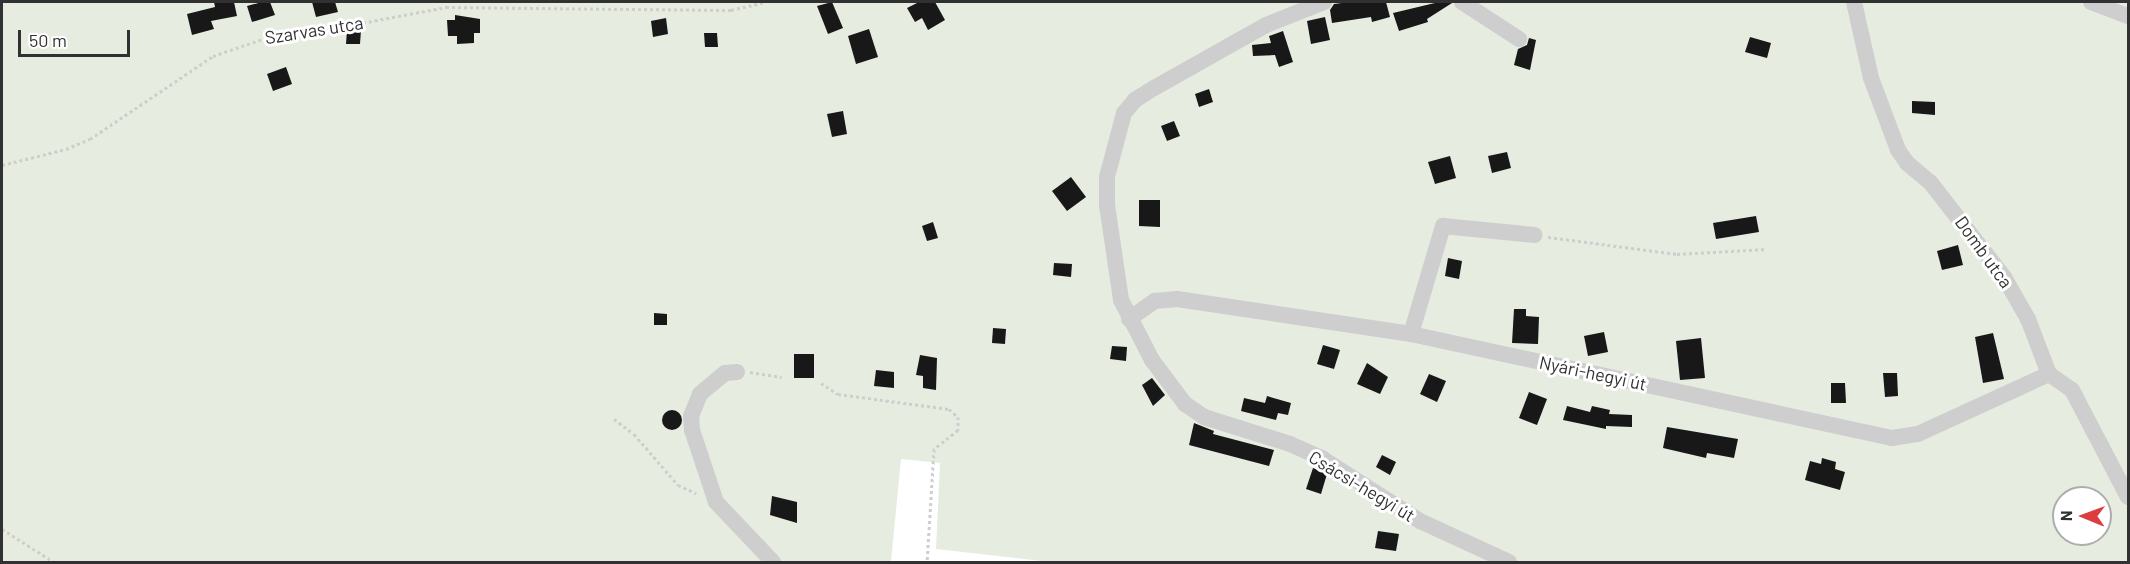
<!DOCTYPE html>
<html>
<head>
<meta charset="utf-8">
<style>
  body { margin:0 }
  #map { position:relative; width:2130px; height:564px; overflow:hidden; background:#fff; font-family:Barlow,sans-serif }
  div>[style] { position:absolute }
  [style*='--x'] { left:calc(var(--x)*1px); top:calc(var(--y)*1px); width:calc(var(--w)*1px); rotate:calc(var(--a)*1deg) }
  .green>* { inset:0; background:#e6ede0 }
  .building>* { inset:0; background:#181818 }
  .round { border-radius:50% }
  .path>* { height:3px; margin-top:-1.5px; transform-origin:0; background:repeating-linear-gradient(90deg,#cecece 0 3px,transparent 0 6px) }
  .street>* { height:16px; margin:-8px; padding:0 8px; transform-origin:8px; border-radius:8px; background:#cecece }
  span { translate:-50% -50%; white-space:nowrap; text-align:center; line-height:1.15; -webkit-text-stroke:6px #fff; paint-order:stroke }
  .street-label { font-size:18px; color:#313131 }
  .frame { position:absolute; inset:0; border:3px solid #313131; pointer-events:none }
  .north { position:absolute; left:2052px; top:486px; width:60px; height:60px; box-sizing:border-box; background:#fff; border:2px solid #adadad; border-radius:50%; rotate:271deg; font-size:16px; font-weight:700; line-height:24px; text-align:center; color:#313131 }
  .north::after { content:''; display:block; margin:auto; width:21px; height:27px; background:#dd3d3f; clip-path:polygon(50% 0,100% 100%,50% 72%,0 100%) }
  .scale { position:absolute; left:18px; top:30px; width:112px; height:27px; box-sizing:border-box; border:3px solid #313131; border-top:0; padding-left:8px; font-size:18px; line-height:21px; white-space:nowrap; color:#313131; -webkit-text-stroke:4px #fff; paint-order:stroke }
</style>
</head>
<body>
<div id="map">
  <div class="green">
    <div style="clip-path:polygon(evenodd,2px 2px,2128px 2px,2128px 562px,1050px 562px,936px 549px,940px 463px,901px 459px,891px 562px,2px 562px,2px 2px,2064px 498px,2100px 498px,2100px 534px,2064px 534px,2064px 498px)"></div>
  </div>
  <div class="building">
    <div style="clip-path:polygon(214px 2px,234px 2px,237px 16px,211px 21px,214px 29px,192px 35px,187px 14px,215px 7px)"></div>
    <div style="clip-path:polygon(262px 2px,270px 2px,275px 15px,252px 22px,247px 6px)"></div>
    <div style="clip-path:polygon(312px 2px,335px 2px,338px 12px,316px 17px)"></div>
    <div style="clip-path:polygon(832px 2px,843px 28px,828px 34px,817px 6px)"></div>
    <div style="clip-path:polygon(919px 2px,935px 2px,945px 20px,928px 30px,922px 18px,915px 22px,907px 8px)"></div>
    <div style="clip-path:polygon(1349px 2px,1386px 2px,1390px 17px,1372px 22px,1371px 17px,1332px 23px,1330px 10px,1334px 4px)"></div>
    <div style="clip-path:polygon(1439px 2px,1452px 3px,1427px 19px,1428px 22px,1399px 31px,1393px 13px)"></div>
    <div style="clip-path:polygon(455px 15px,480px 19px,480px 33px,474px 33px,474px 43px,457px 44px,457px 36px,448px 36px,447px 20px,455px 20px)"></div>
    <div style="clip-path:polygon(1325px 17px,1330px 40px,1311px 44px,1307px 21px)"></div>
    <div style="clip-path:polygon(666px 18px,668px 34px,653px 37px,651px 21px)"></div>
    <div style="clip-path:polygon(869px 29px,878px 57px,856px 64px,848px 36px)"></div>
    <div style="clip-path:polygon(347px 30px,361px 30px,360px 44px,346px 44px)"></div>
    <div style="clip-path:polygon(1283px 31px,1293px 62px,1279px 67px,1275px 55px,1253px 56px,1252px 45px,1271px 43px,1269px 36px)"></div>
    <div style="clip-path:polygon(704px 33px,717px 33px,718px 47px,705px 47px)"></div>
    <div style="clip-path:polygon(1750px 37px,1771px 43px,1767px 58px,1745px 52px)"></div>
    <div style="clip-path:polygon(1529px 38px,1536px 40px,1530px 70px,1514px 65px,1518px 49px,1527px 45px)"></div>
    <div style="clip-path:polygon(286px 67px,292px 84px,273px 91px,267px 74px)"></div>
    <div style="clip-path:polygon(1209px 89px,1213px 102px,1199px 107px,1195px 94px)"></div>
    <div style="clip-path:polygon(1912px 101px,1935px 102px,1935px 115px,1912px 113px)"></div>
    <div style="clip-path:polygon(843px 111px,847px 134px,832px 137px,827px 114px)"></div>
    <div style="clip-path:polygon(1174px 121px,1180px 136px,1167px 141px,1161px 126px)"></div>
    <div style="clip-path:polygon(1507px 152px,1511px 168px,1492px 173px,1488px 156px)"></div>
    <div style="clip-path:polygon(1450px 156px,1456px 178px,1435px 184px,1428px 162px)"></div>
    <div style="clip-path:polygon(1071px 177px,1086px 197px,1067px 211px,1052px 191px)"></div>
    <div style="clip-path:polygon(1139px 200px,1160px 200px,1160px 227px,1139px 226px)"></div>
    <div style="clip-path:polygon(1756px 216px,1759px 232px,1716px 239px,1713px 223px)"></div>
    <div style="clip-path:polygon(933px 222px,938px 238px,927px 241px,922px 226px)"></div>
    <div style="clip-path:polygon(1958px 245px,1963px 265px,1942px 270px,1937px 251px)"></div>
    <div style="clip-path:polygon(1448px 258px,1462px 261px,1459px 279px,1445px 276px)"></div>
    <div style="clip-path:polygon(1054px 263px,1072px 264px,1071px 277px,1053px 275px)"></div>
    <div style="clip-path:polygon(1514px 309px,1526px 309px,1526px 316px,1539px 317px,1538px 344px,1512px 343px)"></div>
    <div style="clip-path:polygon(654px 313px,667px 314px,667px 325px,654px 325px)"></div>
    <div style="clip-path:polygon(993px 328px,1006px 329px,1005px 344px,992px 343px)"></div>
    <div style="clip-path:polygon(1604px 332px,1608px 352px,1588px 356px,1584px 336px)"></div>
    <div style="clip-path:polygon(1993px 333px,2004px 379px,1983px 383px,1975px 337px)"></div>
    <div style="clip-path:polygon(1701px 338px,1705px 378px,1680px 380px,1676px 341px)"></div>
    <div style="clip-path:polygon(1323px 345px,1340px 350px,1334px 369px,1317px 364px)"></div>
    <div style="clip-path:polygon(1112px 346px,1127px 347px,1126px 361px,1110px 359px)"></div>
    <div style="clip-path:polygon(794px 354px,814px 354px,814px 378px,794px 378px)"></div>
    <div style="clip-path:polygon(920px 355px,937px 358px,936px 390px,923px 388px,923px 376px,916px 375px)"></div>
    <div style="clip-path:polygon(1367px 363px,1388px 377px,1380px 394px,1357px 384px)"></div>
    <div style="clip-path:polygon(876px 370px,894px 372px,894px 388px,874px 386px)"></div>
    <div style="clip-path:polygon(1883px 373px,1897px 373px,1898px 396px,1885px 397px)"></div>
    <div style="clip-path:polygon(1429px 374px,1446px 381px,1437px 402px,1420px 394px)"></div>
    <div style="clip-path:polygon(1152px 378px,1165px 395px,1153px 406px,1142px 385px)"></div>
    <div style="clip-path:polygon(1831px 383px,1845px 383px,1846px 403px,1831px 403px)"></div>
    <div style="clip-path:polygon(1529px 392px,1547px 399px,1537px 425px,1519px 418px)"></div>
    <div style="clip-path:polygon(1267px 396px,1291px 403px,1288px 415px,1278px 413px,1276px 420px,1241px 411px,1244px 398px,1265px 403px)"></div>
    <div style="clip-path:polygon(1567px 406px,1590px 412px,1592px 406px,1610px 410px,1609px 414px,1632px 415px,1632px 427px,1606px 426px,1606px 429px,1563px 420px)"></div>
    <div class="round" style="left:662px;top:410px;width:20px;height:20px"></div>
    <div style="clip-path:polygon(1194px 423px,1214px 431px,1213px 434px,1274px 450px,1269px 466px,1189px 445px)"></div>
    <div style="clip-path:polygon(1667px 427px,1738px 439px,1734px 458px,1707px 453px,1706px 458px,1663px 448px)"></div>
    <div style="clip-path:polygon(1382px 455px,1396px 462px,1390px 475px,1376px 467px)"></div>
    <div style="clip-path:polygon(1822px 458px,1836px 462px,1835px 469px,1845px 472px,1840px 490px,1805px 480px,1810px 461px,1821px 464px)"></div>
    <div style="clip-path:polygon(1313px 468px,1327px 474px,1321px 494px,1306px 489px)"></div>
    <div style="clip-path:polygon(772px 496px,797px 502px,797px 523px,770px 515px)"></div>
    <div style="clip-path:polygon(1378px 531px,1399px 534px,1396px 551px,1375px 548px)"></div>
  </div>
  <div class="path">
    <div style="--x:2;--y:165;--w:66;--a:-14"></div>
    <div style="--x:66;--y:149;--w:26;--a:-23"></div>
    <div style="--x:90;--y:139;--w:148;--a:-34"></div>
    <div style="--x:213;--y:56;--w:74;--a:-18.9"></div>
    <div style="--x:283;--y:32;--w:68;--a:-5.9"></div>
    <div style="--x:351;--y:25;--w:97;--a:-10.7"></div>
    <div style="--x:446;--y:7;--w:285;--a:0.6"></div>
    <div style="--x:731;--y:10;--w:35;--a:-13"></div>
    <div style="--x:1548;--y:237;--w:130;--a:7.5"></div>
    <div style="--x:1677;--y:254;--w:90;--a:-3.2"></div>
    <div style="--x:750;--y:372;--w:32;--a:9"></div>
    <div style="--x:821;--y:383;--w:20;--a:33"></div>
    <div style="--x:838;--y:394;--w:112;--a:7.7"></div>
    <div style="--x:949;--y:409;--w:12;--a:42"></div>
    <div style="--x:958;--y:417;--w:13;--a:90"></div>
    <div style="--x:958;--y:430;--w:31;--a:142"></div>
    <div style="--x:934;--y:449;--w:113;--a:93.5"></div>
    <div style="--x:614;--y:419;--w:25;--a:37"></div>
    <div style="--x:634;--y:434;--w:67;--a:49.2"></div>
    <div style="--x:678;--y:485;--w:20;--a:24"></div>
    <div style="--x:2;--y:529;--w:62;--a:32.4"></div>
  </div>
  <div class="street">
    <div style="--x:1324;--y:2;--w:62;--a:158.4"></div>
    <div style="--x:1266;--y:25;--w:129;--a:150.6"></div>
    <div style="--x:1154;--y:88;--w:22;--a:148"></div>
    <div style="--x:1135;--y:100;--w:17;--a:130"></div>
    <div style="--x:1124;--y:113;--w:66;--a:104.9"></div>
    <div style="--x:1107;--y:177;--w:28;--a:90"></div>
    <div style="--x:1107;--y:205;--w:96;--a:81.6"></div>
    <div style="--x:1121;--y:300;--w:68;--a:62.7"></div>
    <div style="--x:1152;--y:360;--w:55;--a:53.1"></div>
    <div style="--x:1185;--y:404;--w:23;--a:34"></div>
    <div style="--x:1204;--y:417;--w:90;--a:17.4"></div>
    <div style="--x:1290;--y:444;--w:36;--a:24"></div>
    <div style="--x:1323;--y:459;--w:115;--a:32.6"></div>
    <div style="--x:1420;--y:521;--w:98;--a:24.7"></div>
    <div style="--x:1462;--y:2;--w:68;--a:33"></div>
    <div style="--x:1854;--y:2;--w:78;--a:77.4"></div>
    <div style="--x:1871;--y:78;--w:77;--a:69.4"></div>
    <div style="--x:1898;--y:150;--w:16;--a:55"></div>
    <div style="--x:1907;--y:163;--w:30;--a:40"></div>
    <div style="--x:1930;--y:182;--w:120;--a:52.1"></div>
    <div style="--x:2004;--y:277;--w:48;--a:60.3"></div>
    <div style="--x:2028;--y:319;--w:59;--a:69.1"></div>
    <div style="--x:2049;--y:374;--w:28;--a:35"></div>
    <div style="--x:2072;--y:390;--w:121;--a:62.4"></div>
    <div style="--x:2091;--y:2;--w:40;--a:21"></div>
    <div style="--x:1129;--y:319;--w:32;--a:-35"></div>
    <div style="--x:1155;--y:301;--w:22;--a:-5"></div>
    <div style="--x:1177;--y:299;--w:237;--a:8.5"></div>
    <div style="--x:1411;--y:334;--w:492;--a:12.2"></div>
    <div style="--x:1892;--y:438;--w:26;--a:-9"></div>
    <div style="--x:1918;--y:434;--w:144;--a:-24.6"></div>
    <div style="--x:1411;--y:334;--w:113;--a:-73.5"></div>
    <div style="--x:1443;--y:226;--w:92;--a:5.6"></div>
    <div style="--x:737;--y:372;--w:12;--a:175"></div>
    <div style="--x:725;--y:373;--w:33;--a:140"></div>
    <div style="--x:700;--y:394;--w:24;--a:112"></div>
    <div style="--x:691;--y:416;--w:14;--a:86"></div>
    <div style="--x:692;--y:430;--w:76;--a:71.6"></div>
    <div style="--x:716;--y:502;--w:83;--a:46.5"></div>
  </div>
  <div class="street-label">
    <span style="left:314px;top:30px;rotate:-9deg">Szarvas utca</span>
    <span style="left:1984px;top:252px;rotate:54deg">Domb utca</span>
    <span style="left:1593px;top:373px;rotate:12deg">Nyári-hegyi út</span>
    <span style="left:1362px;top:486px;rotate:31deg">Csácsi-hegyi út</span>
  </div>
  <div class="frame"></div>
  <div class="north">N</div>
  <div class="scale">50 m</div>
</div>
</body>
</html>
